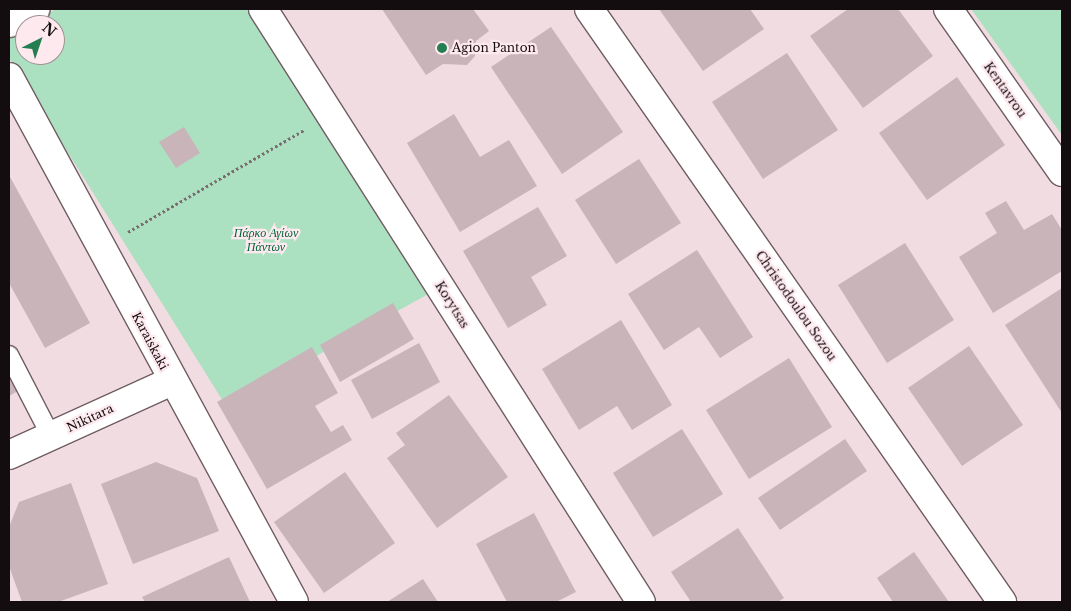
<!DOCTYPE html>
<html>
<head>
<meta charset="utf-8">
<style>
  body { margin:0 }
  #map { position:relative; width:1071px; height:611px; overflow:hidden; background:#f1dce2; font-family:"Libre Baskerville",serif }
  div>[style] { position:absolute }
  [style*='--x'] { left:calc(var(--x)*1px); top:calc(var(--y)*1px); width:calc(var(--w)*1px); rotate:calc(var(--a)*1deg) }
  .green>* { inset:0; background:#abe1c0 }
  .building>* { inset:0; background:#c8b4b9 }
  .path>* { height:3px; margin-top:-1.5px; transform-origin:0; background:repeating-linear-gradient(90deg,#7a6c70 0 2.5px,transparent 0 5px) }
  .roads { filter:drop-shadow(1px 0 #705e63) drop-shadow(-1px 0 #705e63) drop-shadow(0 1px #705e63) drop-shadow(0 -1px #705e63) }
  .lane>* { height:18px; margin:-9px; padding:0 9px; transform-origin:9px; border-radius:9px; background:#fff }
  .street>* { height:28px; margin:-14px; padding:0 14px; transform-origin:14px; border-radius:14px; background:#fff }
  .dots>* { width:14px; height:14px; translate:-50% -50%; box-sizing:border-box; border:2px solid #fee9ef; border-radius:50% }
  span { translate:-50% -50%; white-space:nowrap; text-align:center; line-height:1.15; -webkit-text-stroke:4.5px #fee9ef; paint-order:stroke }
  .poi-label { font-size:12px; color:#140d0f }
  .left { translate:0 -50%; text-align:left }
  .street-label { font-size:12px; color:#140d0f }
  .park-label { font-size:12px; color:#00653c; font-style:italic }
  .frame { position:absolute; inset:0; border:10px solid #140d0f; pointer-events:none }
  .north { position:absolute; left:15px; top:15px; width:50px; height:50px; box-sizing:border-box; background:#fee9ef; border:1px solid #a09195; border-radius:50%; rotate:41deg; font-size:14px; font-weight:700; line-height:20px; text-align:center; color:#140d0f }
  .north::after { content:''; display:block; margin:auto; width:18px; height:22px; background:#257d52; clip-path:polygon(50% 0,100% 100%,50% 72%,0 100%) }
</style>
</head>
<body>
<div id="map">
  <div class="green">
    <div style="clip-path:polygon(56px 9px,263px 9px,441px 287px,226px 406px,9px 58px,9px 38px,25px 28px,25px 55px,55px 55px,55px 25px,30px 25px)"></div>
    <div style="clip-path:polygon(971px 9px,1062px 9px,1062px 135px)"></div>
  </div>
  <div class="building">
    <div style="clip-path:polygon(382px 9px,473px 9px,489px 31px,476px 41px,475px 56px,467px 65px,443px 64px,426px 75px)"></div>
    <div style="clip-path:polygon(659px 9px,750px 9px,764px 29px,703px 71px)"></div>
    <div style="clip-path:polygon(848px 9px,898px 9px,933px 56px,863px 108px,810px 36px)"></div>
    <div style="clip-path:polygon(551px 27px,623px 132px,562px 174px,491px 67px)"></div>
    <div style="clip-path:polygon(787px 53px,838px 130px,763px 179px,712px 102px)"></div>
    <div style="clip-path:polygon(957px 77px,1005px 145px,927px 200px,879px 133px)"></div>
    <div style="clip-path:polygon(454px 114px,480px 157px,509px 140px,537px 186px,460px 232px,407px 143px)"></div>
    <div style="clip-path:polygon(184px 127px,200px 153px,176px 168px,159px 142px)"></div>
    <div style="clip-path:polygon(639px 159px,681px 223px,616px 264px,575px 200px)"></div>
    <div style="clip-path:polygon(9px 175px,90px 323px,45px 348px,9px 283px)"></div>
    <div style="clip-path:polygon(1006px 201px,1024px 230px,1052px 214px,1062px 230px,1062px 271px,993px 313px,959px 257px,997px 233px,985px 213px)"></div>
    <div style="clip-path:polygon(538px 207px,567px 256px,531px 277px,547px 305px,508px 328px,463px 251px)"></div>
    <div style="clip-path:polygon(905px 243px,954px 320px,887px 363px,838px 285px)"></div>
    <div style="clip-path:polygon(697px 250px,753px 337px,720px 358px,699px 327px,664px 350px,628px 294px)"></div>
    <div style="clip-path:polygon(1062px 288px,1062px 413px,1005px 325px)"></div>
    <div style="clip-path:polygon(393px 303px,414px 339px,340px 382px,320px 345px)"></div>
    <div style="clip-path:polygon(621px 320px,672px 405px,632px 430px,617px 406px,579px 430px,542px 369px)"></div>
    <div style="clip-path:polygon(419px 343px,440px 382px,372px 419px,351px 380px)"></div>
    <div style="clip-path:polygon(969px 346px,1023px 425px,962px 466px,908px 388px)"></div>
    <div style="clip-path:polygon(312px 347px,338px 393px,315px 406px,331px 432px,343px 425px,352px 440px,267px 489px,217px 402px)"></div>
    <div style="clip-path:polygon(789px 358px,832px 427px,749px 479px,706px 410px)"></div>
    <div style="clip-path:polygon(9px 371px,18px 391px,9px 396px)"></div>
    <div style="clip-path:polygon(449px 395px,508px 477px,437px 528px,387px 458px,405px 445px,396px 433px)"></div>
    <div style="clip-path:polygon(682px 429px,723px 494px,653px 537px,613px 473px)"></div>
    <div style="clip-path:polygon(845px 439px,867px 471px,780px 530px,758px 498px)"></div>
    <div style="clip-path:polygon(156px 462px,197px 478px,219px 531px,133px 564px,101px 484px)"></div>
    <div style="clip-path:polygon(345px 472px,395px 543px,324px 593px,274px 522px)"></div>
    <div style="clip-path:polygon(71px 483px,108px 584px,58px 602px,22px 602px,9px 566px,9px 527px,19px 502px)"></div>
    <div style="clip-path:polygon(534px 513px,576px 592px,556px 602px,507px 602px,476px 544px)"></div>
    <div style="clip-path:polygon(738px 528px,784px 598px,778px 602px,691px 602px,671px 572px)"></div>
    <div style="clip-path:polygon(914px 552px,949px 602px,893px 602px,877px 578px)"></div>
    <div style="clip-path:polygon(229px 557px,250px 602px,145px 602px,142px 597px)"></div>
    <div style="clip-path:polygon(423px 579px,438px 602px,387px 602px)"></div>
  </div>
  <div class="path">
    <div style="--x:128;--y:232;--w:203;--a:-30.1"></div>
  </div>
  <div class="roads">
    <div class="lane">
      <div style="--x:9;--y:355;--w:91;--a:62.6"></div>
    </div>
    <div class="street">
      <div style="--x:263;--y:9;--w:703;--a:57.49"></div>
      <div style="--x:589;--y:9;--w:723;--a:55.14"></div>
      <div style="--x:948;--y:9;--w:199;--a:55"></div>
      <div style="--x:9;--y:23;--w:30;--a:-28"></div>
      <div style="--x:9;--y:77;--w:597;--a:61.5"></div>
      <div style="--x:9;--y:455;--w:179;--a:-24.4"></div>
    </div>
  </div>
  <div class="dots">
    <div style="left:442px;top:48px;background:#257d52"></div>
  </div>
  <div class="poi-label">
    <span class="left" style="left:452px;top:48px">Agion Panton</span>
  </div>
  <div class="street-label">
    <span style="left:1005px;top:90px;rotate:55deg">Kentavrou</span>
    <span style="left:452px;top:305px;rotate:58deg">Korytsas</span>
    <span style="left:796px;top:306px;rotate:55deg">Christodoulou Sozou</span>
    <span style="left:150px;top:341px;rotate:62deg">Karaiskaki</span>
    <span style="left:90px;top:418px;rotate:-25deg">Nikitara</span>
  </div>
  <div class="park-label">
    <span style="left:266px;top:240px">Πάρκο Αγίων<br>Πάντων</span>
  </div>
  <div class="frame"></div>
  <div class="north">N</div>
</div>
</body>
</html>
